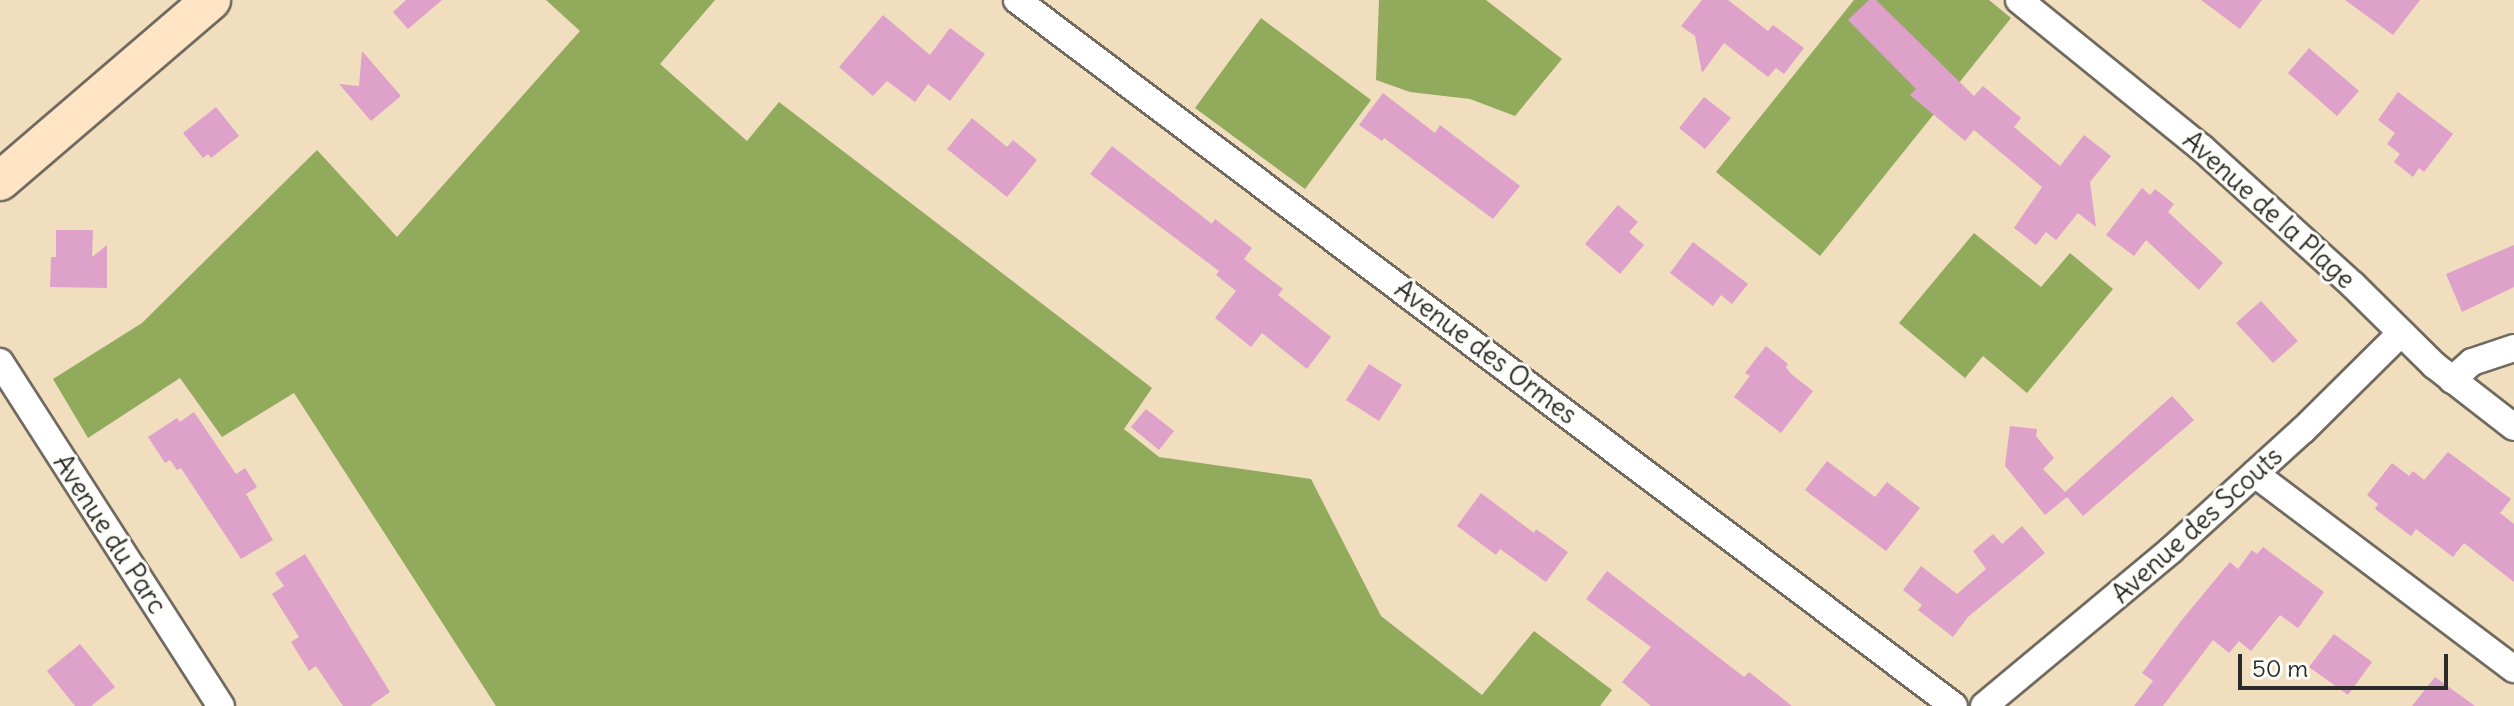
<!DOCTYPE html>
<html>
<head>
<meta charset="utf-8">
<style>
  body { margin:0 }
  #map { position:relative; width:2514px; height:706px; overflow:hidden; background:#f0debf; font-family:Delius,sans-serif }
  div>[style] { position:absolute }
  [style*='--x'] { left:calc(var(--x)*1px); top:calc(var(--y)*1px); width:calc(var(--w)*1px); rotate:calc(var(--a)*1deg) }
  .forest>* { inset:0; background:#91aa5c }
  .building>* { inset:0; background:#dea1ca }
  .roads { filter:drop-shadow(2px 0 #706a5f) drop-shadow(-2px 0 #706a5f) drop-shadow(0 2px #706a5f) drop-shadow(0 -2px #706a5f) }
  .street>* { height:26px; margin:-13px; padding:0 13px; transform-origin:13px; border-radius:13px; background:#fff }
  .secondary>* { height:38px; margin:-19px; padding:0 19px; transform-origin:19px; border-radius:19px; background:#ffe4c6 }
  span { translate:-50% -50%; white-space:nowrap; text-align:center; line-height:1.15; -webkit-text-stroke:6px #fdfcf7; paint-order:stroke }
  .street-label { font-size:26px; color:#2b2b2b }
  .scale { position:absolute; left:2238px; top:654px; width:210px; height:36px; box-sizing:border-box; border:4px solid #2b2b2b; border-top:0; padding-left:10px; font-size:24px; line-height:28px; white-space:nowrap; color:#2b2b2b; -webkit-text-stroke:6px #fdfcf7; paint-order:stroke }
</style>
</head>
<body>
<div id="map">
  <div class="forest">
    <div style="clip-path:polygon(546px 0,715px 0,660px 64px,747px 141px,779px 102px,1152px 388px,1124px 429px,1159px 457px,1311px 479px,1381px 616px,1482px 695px,1534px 631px,1612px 690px,1600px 706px,496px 706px,294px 393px,222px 437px,180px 378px,88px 438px,53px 379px,142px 323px,317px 150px,397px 237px,580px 31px)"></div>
    <div style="clip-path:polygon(1379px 0,1486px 0,1562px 59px,1515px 116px,1470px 99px,1410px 92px,1376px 80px)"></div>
    <div style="clip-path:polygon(1854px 0,1989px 0,2011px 18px,1820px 256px,1716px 172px)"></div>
    <div style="clip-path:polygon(1261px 18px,1371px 100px,1305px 189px,1195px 108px)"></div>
    <div style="clip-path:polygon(1974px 233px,2041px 287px,2070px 253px,2113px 289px,2027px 393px,1983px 356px,1965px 378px,1899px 323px)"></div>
  </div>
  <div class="building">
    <div style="clip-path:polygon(406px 0,442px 0,408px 29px,393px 12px)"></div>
    <div style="clip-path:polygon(1702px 0,1728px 0,1768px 31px,1773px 25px,1804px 48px,1784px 74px,1776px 68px,1768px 77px,1724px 43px,1702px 73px,1695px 36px,1681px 26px)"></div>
    <div style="clip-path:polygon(1869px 0,1876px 0,1974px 96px,1983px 86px,2021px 118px,2014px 127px,2060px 166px,2084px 135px,2111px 156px,2090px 182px,2096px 227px,2078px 213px,2056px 240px,2046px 232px,2036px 245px,2014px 228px,2042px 187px,1974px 130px,1965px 141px,1910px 95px,1916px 89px,1848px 20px)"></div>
    <div style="clip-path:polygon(2201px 0,2262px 0,2240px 29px)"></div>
    <div style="clip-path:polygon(2345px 0,2420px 0,2393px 35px)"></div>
    <div style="clip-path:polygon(883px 15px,930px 55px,950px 28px,985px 54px,950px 101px,928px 84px,915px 102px,887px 81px,873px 96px,839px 67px)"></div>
    <div style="clip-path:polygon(2309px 48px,2359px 91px,2337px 116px,2288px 73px)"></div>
    <div style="clip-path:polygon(362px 51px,401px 96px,371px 121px,339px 84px,359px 86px)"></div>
    <div style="clip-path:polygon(2398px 92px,2453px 134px,2424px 172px,2419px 168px,2413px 177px,2394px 162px,2400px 154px,2387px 144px,2395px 133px,2378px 120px)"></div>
    <div style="clip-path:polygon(1383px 93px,1435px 133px,1440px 125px,1520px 186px,1493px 219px,1384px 138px,1382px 141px,1359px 125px)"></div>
    <div style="clip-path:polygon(1704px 97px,1731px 118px,1705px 149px,1679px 128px)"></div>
    <div style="clip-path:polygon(216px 107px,239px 136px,211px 158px,208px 154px,203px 158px,183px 133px)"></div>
    <div style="clip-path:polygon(972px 118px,1007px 147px,1013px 140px,1037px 160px,1007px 197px,947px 149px)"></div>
    <div style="clip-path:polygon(1112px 146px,1212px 224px,1215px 219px,1252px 248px,1244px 259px,1283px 289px,1278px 295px,1331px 337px,1307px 369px,1262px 333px,1251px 347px,1215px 318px,1236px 291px,1216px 275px,1219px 271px,1090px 174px)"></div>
    <div style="clip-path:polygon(2142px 188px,2150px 195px,2155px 189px,2174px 204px,2168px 212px,2223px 263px,2199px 290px,2146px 240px,2134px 256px,2106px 235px)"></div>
    <div style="clip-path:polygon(1618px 205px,1638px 222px,1629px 232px,1644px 245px,1620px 274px,1585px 244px)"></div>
    <div style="clip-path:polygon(56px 230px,93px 230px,92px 257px,107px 245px,107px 288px,50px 287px,51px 257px,56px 257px)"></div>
    <div style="clip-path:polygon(1693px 242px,1748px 284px,1732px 304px,1721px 295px,1713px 306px,1670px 273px)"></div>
    <div style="clip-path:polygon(2514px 245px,2514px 287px,2462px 312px,2446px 274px)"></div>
    <div style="clip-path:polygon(2261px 301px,2298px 341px,2273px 363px,2236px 323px)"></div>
    <div style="clip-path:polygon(1766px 346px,1788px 364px,1786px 367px,1791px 374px,1813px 391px,1781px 433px,1734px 397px,1750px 376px,1745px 373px)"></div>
    <div style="clip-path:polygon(1369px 364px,1402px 385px,1379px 421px,1346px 400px)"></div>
    <div style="clip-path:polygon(2172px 396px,2194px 420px,2083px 516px,2067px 497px,2045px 515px,2005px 466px,2010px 426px,2037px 429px,2036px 436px,2054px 458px,2043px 469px,2065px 492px)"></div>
    <div style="clip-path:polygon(1146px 409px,1174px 431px,1159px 450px,1131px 427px)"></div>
    <div style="clip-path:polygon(194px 412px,236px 474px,245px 468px,257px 487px,246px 494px,273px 540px,241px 559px,181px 468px,177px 470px,170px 460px,165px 463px,148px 437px,177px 418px,180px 422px)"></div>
    <div style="clip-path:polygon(2448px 452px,2511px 499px,2500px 513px,2514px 524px,2514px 582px,2464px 543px,2453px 557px,2416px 529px,2411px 536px,2375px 509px,2378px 504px,2367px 495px,2392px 463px,2409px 476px,2413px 471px,2424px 480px)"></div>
    <div style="clip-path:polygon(1827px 461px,1875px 497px,1887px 482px,1920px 508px,1886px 551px,1805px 490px)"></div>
    <div style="clip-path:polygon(1481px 493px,1534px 533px,1536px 529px,1568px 552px,1546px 582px,1500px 549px,1496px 555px,1457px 526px)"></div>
    <div style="clip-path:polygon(2022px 526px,2045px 553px,1968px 617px,1953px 637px,1918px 610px,1922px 605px,1903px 590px,1921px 566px,1957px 594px,1986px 569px,1973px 551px,1993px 534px,2002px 544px)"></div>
    <div style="clip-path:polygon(2263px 547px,2324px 592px,2298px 628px,2280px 615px,2251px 651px,2239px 641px,2229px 653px,2213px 640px,2163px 706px,2134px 706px,2153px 681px,2142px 673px,2181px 621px,2230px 562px,2238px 569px,2252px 550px,2257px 554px)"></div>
    <div style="clip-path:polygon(305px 554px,390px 692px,370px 706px,343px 706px,316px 666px,309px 671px,291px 642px,299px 637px,272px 594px,284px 586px,275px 573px)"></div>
    <div style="clip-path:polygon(1607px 571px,1744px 677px,1749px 672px,1792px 706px,1651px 706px,1622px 682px,1651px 647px,1586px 599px)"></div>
    <div style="clip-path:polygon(2334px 634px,2372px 662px,2348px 695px,2309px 667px)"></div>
    <div style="clip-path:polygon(80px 644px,115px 687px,91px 706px,75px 706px,47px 671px)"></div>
    <div style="clip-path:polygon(2435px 677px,2475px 706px,2412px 706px)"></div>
  </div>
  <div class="roads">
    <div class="street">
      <div style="--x:1017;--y:0;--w:1173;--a:37"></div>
      <div style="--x:2019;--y:0;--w:235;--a:39"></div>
      <div style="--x:2202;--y:148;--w:204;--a:42.2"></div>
      <div style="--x:2353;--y:285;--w:114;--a:44.6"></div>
      <div style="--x:2434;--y:365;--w:101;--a:37.8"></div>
      <div style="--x:0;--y:362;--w:409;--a:57.3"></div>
      <div style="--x:2452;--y:380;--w:27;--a:-42"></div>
      <div style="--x:2472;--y:362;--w:44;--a:-18.4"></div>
      <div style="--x:2255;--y:474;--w:324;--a:37"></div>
      <div style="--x:1984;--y:706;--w:244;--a:-39.8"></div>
      <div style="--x:2171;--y:550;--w:178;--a:-42.3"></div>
      <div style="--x:2303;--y:430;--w:138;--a:-44.7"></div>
    </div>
    <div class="secondary">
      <div style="--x:0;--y:181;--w:278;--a:-40.6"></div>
    </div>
  </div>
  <div class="street-label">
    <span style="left:2269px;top:210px;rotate:42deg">Avenue de la Plage</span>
    <span style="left:1486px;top:352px;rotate:37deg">Avenue des Ormes</span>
    <span style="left:2197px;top:525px;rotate:-42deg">Avenue des Scouts</span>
    <span style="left:110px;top:534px;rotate:57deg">Avenue du Parc</span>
  </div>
  <div class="scale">50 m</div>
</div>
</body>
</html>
